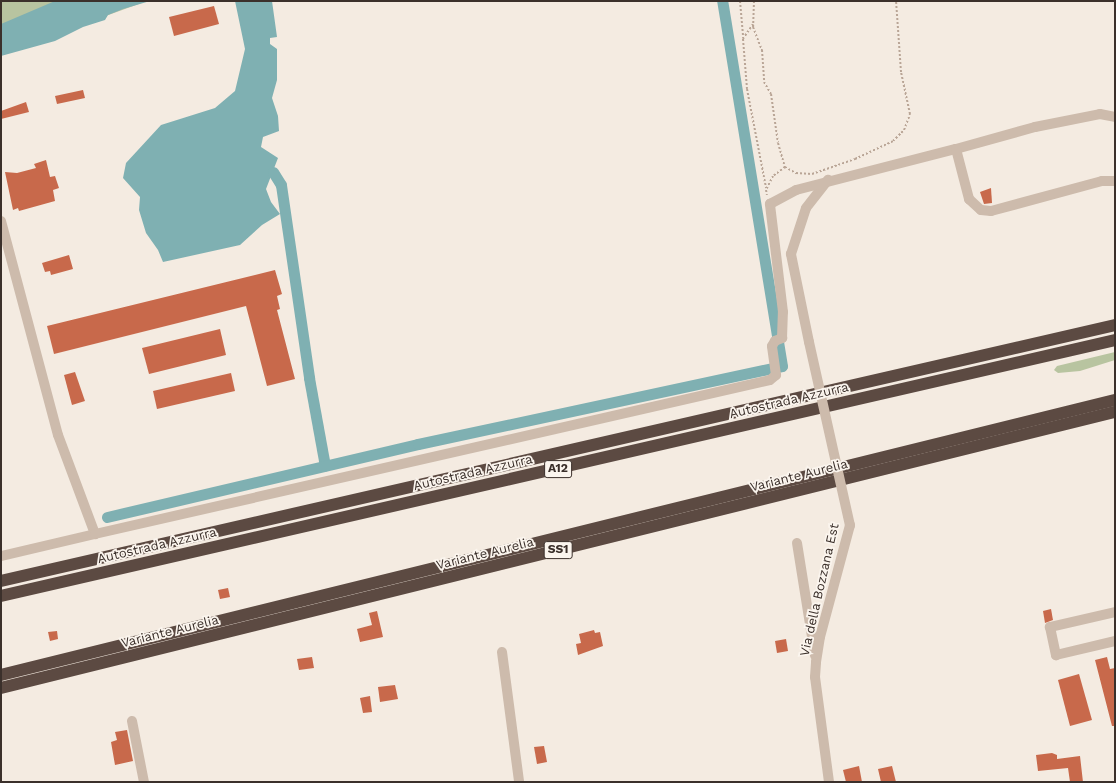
<!DOCTYPE html>
<html>
<head>
<meta charset="utf-8">
<style>
  body { margin:0 }
  #map { position:relative; width:1116px; height:783px; overflow:hidden; background:#f4ebe1; font-family:"Work Sans",sans-serif }
  div>[style] { position:absolute }
  [style*='--x'] { left:calc(var(--x)*1px); top:calc(var(--y)*1px); width:calc(var(--w)*1px); rotate:calc(var(--a)*1deg) }
  .green>* { inset:0; background:#b8c4a0 }
  .water>* { inset:0; background:#7fb0b2 }
  .canal>* { height:11px; margin:-5.5px; padding:0 5.5px; transform-origin:5.5px; border-radius:5.5px; background:#7fb0b2 }
  .building>* { inset:0; background:#c8694b }
  .path>* { height:2px; margin-top:-1px; transform-origin:0; background:repeating-linear-gradient(90deg,#b9a596 0 2px,transparent 0 4px) }
  .minor>* { height:10px; margin:-5px; padding:0 5px; transform-origin:5px; border-radius:5px; background:#cdbbac }
  .highway>* { height:12px; margin:-6px; padding:0 6px; transform-origin:6px; border-radius:6px; background:#5c4a42 }
  .minor-bridge>* { height:10px; margin:-5px; padding:0 5px; transform-origin:5px; border-radius:5px; background:#cdbbac }
  span { translate:-50% -50%; white-space:nowrap; text-align:center; line-height:1.15; -webkit-text-stroke:3.5px #fbf5ee; paint-order:stroke }
  .shield-label span { padding:1px 3px; background:#fbf5ee; border:1px solid; border-radius:3px; -webkit-text-stroke-width:0 }
  .shield-label { font-size:12px; color:#3b302b; font-weight:700 }
  .street-label { font-size:13px; color:#3b302b }
  .frame { position:absolute; inset:0; border:2px solid #3b302b; pointer-events:none }
</style>
</head>
<body>
<div id="map">
  <div class="green">
    <div style="clip-path:polygon(1px 1px,147px 1px,1px 54px)"></div>
    <div style="clip-path:polygon(1115px 352px,1115px 360px,1080px 371px,1058px 373px,1054px 370px,1057px 366px)"></div>
  </div>
  <div class="water">
    <div style="clip-path:polygon(55px 1px,150px 1px,123px 9px,108px 15px,105px 20px,83px 27px,55px 41px,1px 56px,1px 24px)"></div>
    <div style="clip-path:polygon(235px 1px,272px 1px,277px 37px,270px 38px,270px 44px,277px 49px,277px 80px,272px 98px,278px 116px,279px 131px,263px 137px,261px 147px,278px 158px,266px 189px,271px 202px,280px 214px,262px 225px,240px 245px,163px 262px,158px 250px,146px 233px,139px 210px,140px 197px,123px 178px,126px 163px,161px 125px,215px 108px,235px 91px,245px 49px)"></div>
  </div>
  <div class="canal">
    <div style="--x:273;--y:172;--w:15;--a:58"></div>
    <div style="--x:281;--y:185;--w:195;--a:81.7"></div>
    <div style="--x:309;--y:378;--w:89;--a:79.7"></div>
    <div style="--x:107;--y:517;--w:319;--a:-13.2"></div>
    <div style="--x:418;--y:444;--w:372;--a:-12.1"></div>
    <div style="--x:782;--y:366;--w:370;--a:-99.3"></div>
  </div>
  <div class="building">
    <div style="clip-path:polygon(214px 6px,219px 24px,174px 36px,169px 17px)"></div>
    <div style="clip-path:polygon(83px 90px,85px 98px,57px 104px,55px 96px)"></div>
    <div style="clip-path:polygon(26px 102px,29px 112px,1px 119px,1px 111px)"></div>
    <div style="clip-path:polygon(46px 160px,50px 177px,55px 176px,59px 188px,53px 190px,55px 201px,19px 211px,18px 208px,13px 210px,5px 172px,17px 173px,36px 168px,34px 164px)"></div>
    <div style="clip-path:polygon(991px 188px,992px 203px,984px 204px,980px 192px)"></div>
    <div style="clip-path:polygon(69px 255px,73px 269px,51px 275px,50px 271px,45px 272px,42px 263px)"></div>
    <div style="clip-path:polygon(275px 270px,282px 294px,277px 296px,280px 309px,277px 310px,295px 379px,267px 386px,246px 306px,54px 354px,47px 326px)"></div>
    <div style="clip-path:polygon(220px 329px,226px 355px,149px 374px,142px 348px)"></div>
    <div style="clip-path:polygon(75px 372px,85px 401px,72px 405px,64px 375px)"></div>
    <div style="clip-path:polygon(231px 373px,235px 391px,157px 409px,153px 391px)"></div>
    <div style="clip-path:polygon(228px 588px,230px 597px,220px 599px,218px 590px)"></div>
    <div style="clip-path:polygon(1051px 609px,1053px 620px,1045px 623px,1043px 611px)"></div>
    <div style="clip-path:polygon(377px 611px,383px 637px,360px 642px,357px 629px,372px 625px,369px 613px)"></div>
    <div style="clip-path:polygon(594px 630px,595px 633px,600px 632px,603px 646px,578px 655px,576px 644px,581px 643px,579px 634px)"></div>
    <div style="clip-path:polygon(57px 631px,58px 639px,50px 641px,48px 632px)"></div>
    <div style="clip-path:polygon(786px 639px,788px 651px,777px 653px,775px 641px)"></div>
    <div style="clip-path:polygon(312px 657px,314px 668px,299px 670px,297px 659px)"></div>
    <div style="clip-path:polygon(1107px 657px,1110px 669px,1115px 668px,1115px 726px,1112px 726px,1095px 660px)"></div>
    <div style="clip-path:polygon(1079px 674px,1092px 720px,1070px 726px,1058px 680px)"></div>
    <div style="clip-path:polygon(395px 685px,398px 699px,380px 702px,378px 687px)"></div>
    <div style="clip-path:polygon(370px 696px,372px 712px,363px 713px,360px 698px)"></div>
    <div style="clip-path:polygon(127px 730px,133px 761px,115px 765px,111px 742px,117px 740px,115px 732px)"></div>
    <div style="clip-path:polygon(544px 746px,547px 762px,537px 764px,534px 747px)"></div>
    <div style="clip-path:polygon(1052px 753px,1057px 755px,1057px 759px,1080px 756px,1083px 782px,1070px 782px,1068px 768px,1038px 771px,1036px 755px)"></div>
    <div style="clip-path:polygon(859px 766px,862px 782px,846px 782px,843px 770px)"></div>
    <div style="clip-path:polygon(892px 766px,896px 782px,881px 782px,878px 769px)"></div>
  </div>
  <div class="path">
    <div style="--x:740;--y:1;--w:37;--a:85"></div>
    <div style="--x:754;--y:1;--w:26;--a:92"></div>
    <div style="--x:753;--y:27;--w:25;--a:69"></div>
    <div style="--x:762;--y:50;--w:32;--a:86"></div>
    <div style="--x:764;--y:82;--w:14;--a:60"></div>
    <div style="--x:771;--y:94;--w:49;--a:81.9"></div>
    <div style="--x:778;--y:143;--w:25;--a:74"></div>
    <div style="--x:785;--y:167;--w:15;--a:143"></div>
    <div style="--x:773;--y:176;--w:16;--a:117"></div>
    <div style="--x:766;--y:190;--w:5;--a:79"></div>
    <div style="--x:753;--y:24;--w:18;--a:124"></div>
    <div style="--x:743;--y:39;--w:50;--a:85.4"></div>
    <div style="--x:747;--y:89;--w:101;--a:79.1"></div>
    <div style="--x:785;--y:167;--w:13;--a:29"></div>
    <div style="--x:796;--y:173;--w:16;--a:4"></div>
    <div style="--x:812;--y:174;--w:46;--a:-19.2"></div>
    <div style="--x:855;--y:159;--w:42;--a:-25.3"></div>
    <div style="--x:893;--y:141;--w:16;--a:-45"></div>
    <div style="--x:904;--y:130;--w:17;--a:-69"></div>
    <div style="--x:910;--y:114;--w:43;--a:-102.1"></div>
    <div style="--x:901;--y:72;--w:71;--a:-94"></div>
  </div>
  <div class="minor">
    <div style="--x:956;--y:149;--w:82;--a:-15.6"></div>
    <div style="--x:1035;--y:127;--w:66;--a:-11.3"></div>
    <div style="--x:1100;--y:114;--w:15;--a:11"></div>
    <div style="--x:1;--y:221;--w:221;--a:75.1"></div>
    <div style="--x:58;--y:435;--w:106;--a:69.5"></div>
    <div style="--x:95;--y:534;--w:97;--a:166.8"></div>
    <div style="--x:809;--y:342;--w:90;--a:-101.6"></div>
    <div style="--x:791;--y:254;--w:48;--a:-71.9"></div>
    <div style="--x:806;--y:208;--w:36;--a:-52"></div>
    <div style="--x:95;--y:534;--w:692;--a:-12.85"></div>
    <div style="--x:770;--y:380;--w:8;--a:-40"></div>
    <div style="--x:776;--y:375;--w:29;--a:-98"></div>
    <div style="--x:772;--y:346;--w:6;--a:-59"></div>
    <div style="--x:775;--y:341;--w:8;--a:-23"></div>
    <div style="--x:782;--y:338;--w:26;--a:-88"></div>
    <div style="--x:783;--y:312;--w:109;--a:-96.9"></div>
    <div style="--x:770;--y:204;--w:30;--a:-28"></div>
    <div style="--x:796;--y:190;--w:165;--a:-14.4"></div>
    <div style="--x:956;--y:149;--w:52;--a:75.4"></div>
    <div style="--x:969;--y:199;--w:16;--a:43"></div>
    <div style="--x:981;--y:210;--w:10;--a:6"></div>
    <div style="--x:991;--y:211;--w:115;--a:-15.1"></div>
    <div style="--x:1102;--y:181;--w:13;--a:0"></div>
    <div style="--x:797;--y:543;--w:114;--a:80.9"></div>
    <div style="--x:1115;--y:612;--w:67;--a:167"></div>
    <div style="--x:1050;--y:627;--w:29;--a:78"></div>
    <div style="--x:1056;--y:655;--w:61;--a:-13.3"></div>
    <div style="--x:502;--y:652;--w:131;--a:82.5"></div>
    <div style="--x:132;--y:721;--w:62;--a:78.9"></div>
    <div style="--x:829;--y:782;--w:106;--a:-97.6"></div>
    <div style="--x:815;--y:677;--w:15;--a:-86"></div>
    <div style="--x:816;--y:662;--w:25;--a:-81"></div>
    <div style="--x:820;--y:637;--w:116;--a:-75"></div>
  </div>
  <div class="highway">
    <div style="--x:1;--y:581;--w:1143;--a:-12.94"></div>
    <div style="--x:1;--y:596;--w:1143;--a:-12.94"></div>
    <div style="--x:1;--y:675;--w:1147;--a:-13.87"></div>
    <div style="--x:1;--y:688;--w:1148;--a:-13.92"></div>
  </div>
  <div class="minor-bridge">
    <div style="--x:809;--y:342;--w:188;--a:77.4"></div>
  </div>
  <div class="shield-label">
    <span style="left:558px;top:469px">A12</span>
    <span style="left:558px;top:550px">SS1</span>
  </div>
  <div class="street-label">
    <span style="left:789px;top:401px;rotate:-13deg">Autostrada Azzurra</span>
    <span style="left:473px;top:473px;rotate:-13deg">Autostrada Azzurra</span>
    <span style="left:799px;top:476px;rotate:-14deg">Variante Aurelia</span>
    <span style="left:157px;top:546px;rotate:-13deg">Autostrada Azzurra</span>
    <span style="left:485px;top:554px;rotate:-14deg">Variante Aurelia</span>
    <span style="left:820px;top:590px;rotate:-77deg">Via della Bozzana Est</span>
    <span style="left:170px;top:632px;rotate:-14deg">Variante Aurelia</span>
  </div>
  <div class="frame"></div>
</div>
</body>
</html>
